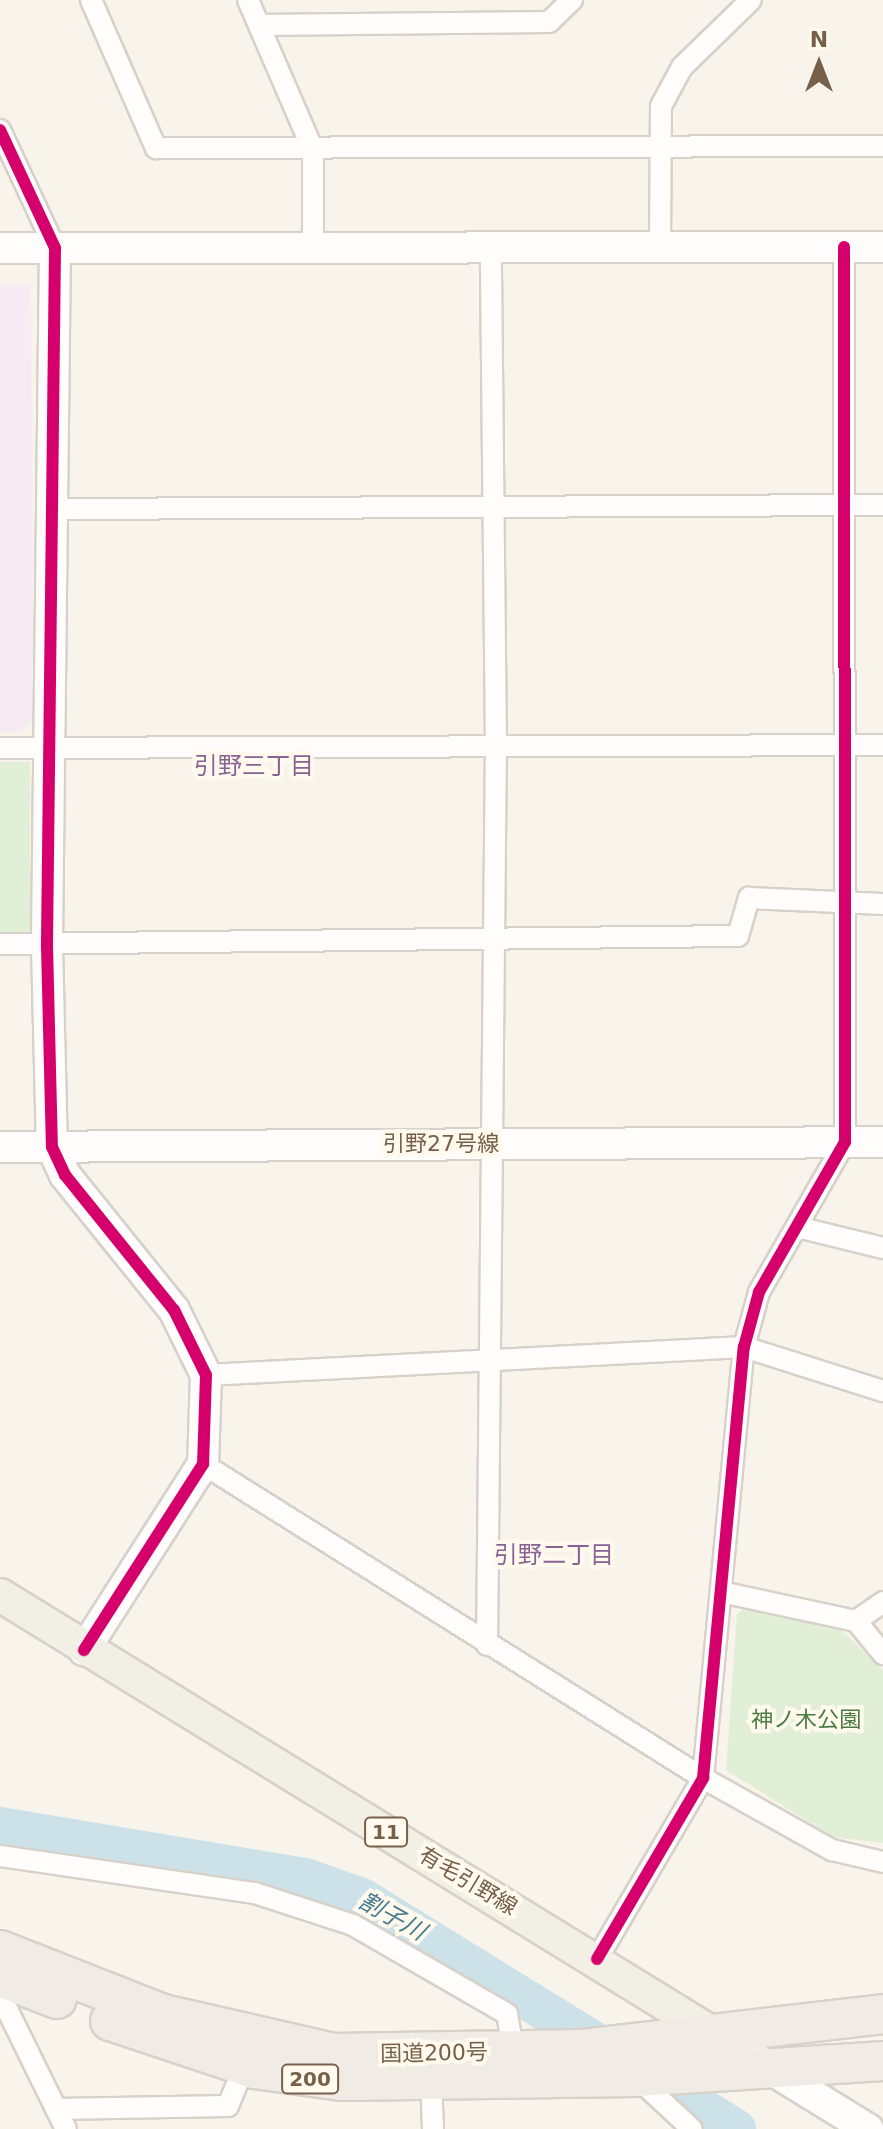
<!DOCTYPE html>
<html>
<head>
<meta charset="utf-8">
<style>
  body { margin:0 }
  #map { position:relative; width:883px; height:2129px; overflow:hidden; background:#f8f4eb; font-family:"DejaVu Sans","Noto Sans JP",sans-serif }
  div>[style] { position:absolute }
  [style*='--x'] { left:calc(var(--x)*1px); top:calc(var(--y)*1px); width:calc(var(--w)*1px); rotate:calc(var(--a)*1deg) }
  .education>* { inset:0; background:#f6ebf3 }
  .green>* { inset:0; background:#e1efd6 }
  .river>* { height:40px; margin:-20px; padding:0 20px; transform-origin:20px; border-radius:20px; background:#cde2e8 }
  .roads { filter:drop-shadow(2px 0 #d7d1c9) drop-shadow(-2px 0 #d7d1c9) drop-shadow(0 2px #d7d1c9) drop-shadow(0 -2px #d7d1c9) }
  .street>* { height:20px; margin:-10px; padding:0 10px; transform-origin:10px; border-radius:10px; background:#fefdfc }
  .secondary>* { height:30px; margin:-15px; padding:0 15px; transform-origin:15px; border-radius:15px; background:#fefdfc }
  .primary>* { height:32px; margin:-16px; padding:0 16px; transform-origin:16px; border-radius:16px; background:#f2efe5 }
  .highway>* { height:38px; margin:-19px; padding:0 19px; transform-origin:19px; border-radius:19px; background:#f1ebe5 }
  .cycleway>* { height:12px; margin:-6px; padding:0 6px; transform-origin:6px; border-radius:6px; background:#d6006c }
  span { translate:-50% -50%; white-space:nowrap; text-align:center; line-height:1.15; -webkit-text-stroke:8px #fffaed; paint-order:stroke }
  .shield-label span { padding:2px 6px; background:#fffaed; border:2px solid; border-radius:6px; -webkit-text-stroke-width:0 }
  .shield-label { font-size:20px; color:#76604a; font-weight:700 }
  .street-label { font-size:22px; color:#76604a }
  .park-label { font-size:22px; color:#4b7c42 }
  .neighbourhood-label { font-size:24px; color:#896293 }
  .water-label { font-size:24px; color:#467a91; font-style:italic }
  .north { position:absolute; left:779px; top:24px; width:80px; height:80px; -webkit-text-stroke:6px #fffaed; paint-order:stroke; rotate:0deg; font-size:22px; font-weight:700; line-height:32px; text-align:center; color:#76604a }
  .north::after { content:''; display:block; margin:auto; width:28px; height:36px; background:#76604a; clip-path:polygon(50% 0,100% 100%,50% 72%,0 100%) }
</style>
</head>
<body>
<div id="map">
  <div class="education">
    <div style="clip-path:polygon(0 285px,31px 285px,34px 718px,21px 732px,0 732px)"></div>
  </div>
  <div class="green">
    <div style="clip-path:polygon(0 762px,30px 762px,30px 932px,0 932px)"></div>
    <div style="clip-path:polygon(746px 1607px,840px 1629px,883px 1670px,883px 1843px,833px 1837px,726px 1770px,737px 1614px)"></div>
  </div>
  <div class="river">
    <div style="--x:0;--y:1827;--w:309;--a:9.5"></div>
    <div style="--x:305;--y:1878;--w:60;--a:19.3"></div>
    <div style="--x:362;--y:1898;--w:440;--a:31.7"></div>
  </div>
  <div class="roads">
    <div class="street">
      <div style="--x:91;--y:0;--w:162;--a:66.3"></div>
      <div style="--x:156;--y:148;--w:727;--a:-0.16"></div>
      <div style="--x:248;--y:0;--w:163;--a:66.6"></div>
      <div style="--x:313;--y:150;--w:98;--a:90"></div>
      <div style="--x:259;--y:25;--w:290;--a:-0.6"></div>
      <div style="--x:549;--y:22;--w:32;--a:-44"></div>
      <div style="--x:0;--y:130;--w:130;--a:65"></div>
      <div style="--x:660;--y:246;--w:140;--a:-89.6"></div>
      <div style="--x:661;--y:106;--w:44;--a:-61.7"></div>
      <div style="--x:682;--y:67;--w:96;--a:-44.2"></div>
      <div style="--x:56;--y:509;--w:827;--a:-0.28"></div>
      <div style="--x:0;--y:748;--w:883;--a:-0.19"></div>
      <div style="--x:0;--y:944;--w:738;--a:-0.62"></div>
      <div style="--x:738;--y:936;--w:40;--a:-74"></div>
      <div style="--x:749;--y:898;--w:134;--a:2.6"></div>
      <div style="--x:797;--y:1227;--w:89;--a:13.7"></div>
      <div style="--x:206;--y:1375;--w:539;--a:-2.98"></div>
      <div style="--x:744;--y:1347;--w:146;--a:17.6"></div>
      <div style="--x:203;--y:1464;--w:590;--a:32.13"></div>
      <div style="--x:703;--y:1778;--w:148;--a:29.2"></div>
      <div style="--x:832;--y:1850;--w:52;--a:13.2"></div>
      <div style="--x:721;--y:1592;--w:138;--a:12.1"></div>
      <div style="--x:856;--y:1621;--w:43;--a:50.7"></div>
      <div style="--x:856;--y:1621;--w:33;--a:-35"></div>
      <div style="--x:487;--y:1645;--w:898;--a:-89.43"></div>
      <div style="--x:496;--y:747;--w:499;--a:-90.6"></div>
      <div style="--x:0;--y:1856;--w:258;--a:8.3"></div>
      <div style="--x:255;--y:1893;--w:103;--a:18.1"></div>
      <div style="--x:353;--y:1925;--w:178;--a:30"></div>
      <div style="--x:507;--y:2014;--w:39;--a:80"></div>
      <div style="--x:597;--y:1959;--w:210;--a:-59.6"></div>
      <div style="--x:703;--y:1778;--w:433;--a:-84.6"></div>
      <div style="--x:744;--y:1347;--w:57;--a:-74.7"></div>
      <div style="--x:759;--y:1292;--w:173;--a:-60.2"></div>
      <div style="--x:845;--y:1142;--w:895;--a:-90.06"></div>
      <div style="--x:0;--y:1995;--w:149;--a:63.8"></div>
      <div style="--x:636;--y:2077;--w:76;--a:42.9"></div>
      <div style="--x:431;--y:2081;--w:48;--a:87.6"></div>
      <div style="--x:56;--y:2109;--w:172;--a:-1"></div>
      <div style="--x:228;--y:2106;--w:42;--a:-67.7"></div>
    </div>
    <div class="secondary">
      <div style="--x:0;--y:248;--w:883;--a:-0.06"></div>
      <div style="--x:55;--y:248;--w:698;--a:90.66"></div>
      <div style="--x:47;--y:946;--w:201;--a:88.6"></div>
      <div style="--x:52;--y:1147;--w:31;--a:65"></div>
      <div style="--x:65;--y:1175;--w:174;--a:51.1"></div>
      <div style="--x:174;--y:1310;--w:72;--a:63.8"></div>
      <div style="--x:206;--y:1375;--w:89;--a:91.9"></div>
      <div style="--x:203;--y:1464;--w:221;--a:122.6"></div>
      <div style="--x:0;--y:1147;--w:883;--a:-0.32"></div>
      <div style="--x:772;--y:2070;--w:113;--a:31.6"></div>
    </div>
    <div class="primary">
      <div style="--x:0;--y:1595;--w:906;--a:31.6"></div>
    </div>
    <div class="highway">
      <div style="--x:0;--y:1950;--w:175;--a:21.4"></div>
      <div style="--x:163;--y:2014;--w:174;--a:12.9"></div>
      <div style="--x:333;--y:2053;--w:249;--a:-0.9"></div>
      <div style="--x:582;--y:2049;--w:303;--a:-6.6"></div>
      <div style="--x:0;--y:1977;--w:61;--a:21.1"></div>
      <div style="--x:110;--y:2021;--w:152;--a:18.4"></div>
      <div style="--x:254;--y:2069;--w:90;--a:7.7"></div>
      <div style="--x:343;--y:2081;--w:293;--a:-0.8"></div>
      <div style="--x:636;--y:2077;--w:248;--a:-3.7"></div>
    </div>
  </div>
  <div class="cycleway">
    <div style="--x:0;--y:130;--w:130;--a:65"></div>
    <div style="--x:55;--y:248;--w:698;--a:90.66"></div>
    <div style="--x:47;--y:946;--w:201;--a:88.6"></div>
    <div style="--x:52;--y:1147;--w:31;--a:65"></div>
    <div style="--x:65;--y:1175;--w:174;--a:51.1"></div>
    <div style="--x:174;--y:1310;--w:72;--a:63.8"></div>
    <div style="--x:206;--y:1375;--w:89;--a:91.9"></div>
    <div style="--x:203;--y:1464;--w:221;--a:122.6"></div>
    <div style="--x:597;--y:1959;--w:210;--a:-59.6"></div>
    <div style="--x:703;--y:1778;--w:433;--a:-84.6"></div>
    <div style="--x:744;--y:1347;--w:57;--a:-74.7"></div>
    <div style="--x:759;--y:1292;--w:173;--a:-60.2"></div>
    <div style="--x:845;--y:1142;--w:895;--a:-90.06"></div>
  </div>
  <div class="shield-label">
    <span style="left:386px;top:1832px">11</span>
    <span style="left:310px;top:2079px">200</span>
  </div>
  <div class="street-label">
    <span style="left:441px;top:1144px">引野27号線</span>
    <span style="left:468px;top:1881px;rotate:31deg">有毛引野線</span>
    <span style="left:434px;top:2053px;rotate:-1deg">国道200号</span>
  </div>
  <div class="park-label">
    <span style="left:806px;top:1720px">神ノ木公園</span>
  </div>
  <div class="neighbourhood-label">
    <span style="left:254px;top:767px">引野三丁目</span>
    <span style="left:554px;top:1556px">引野二丁目</span>
  </div>
  <div class="water-label">
    <span style="left:392px;top:1917px;rotate:29deg">割子川</span>
  </div>
  <div class="north">N</div>
</div>
</body>
</html>
